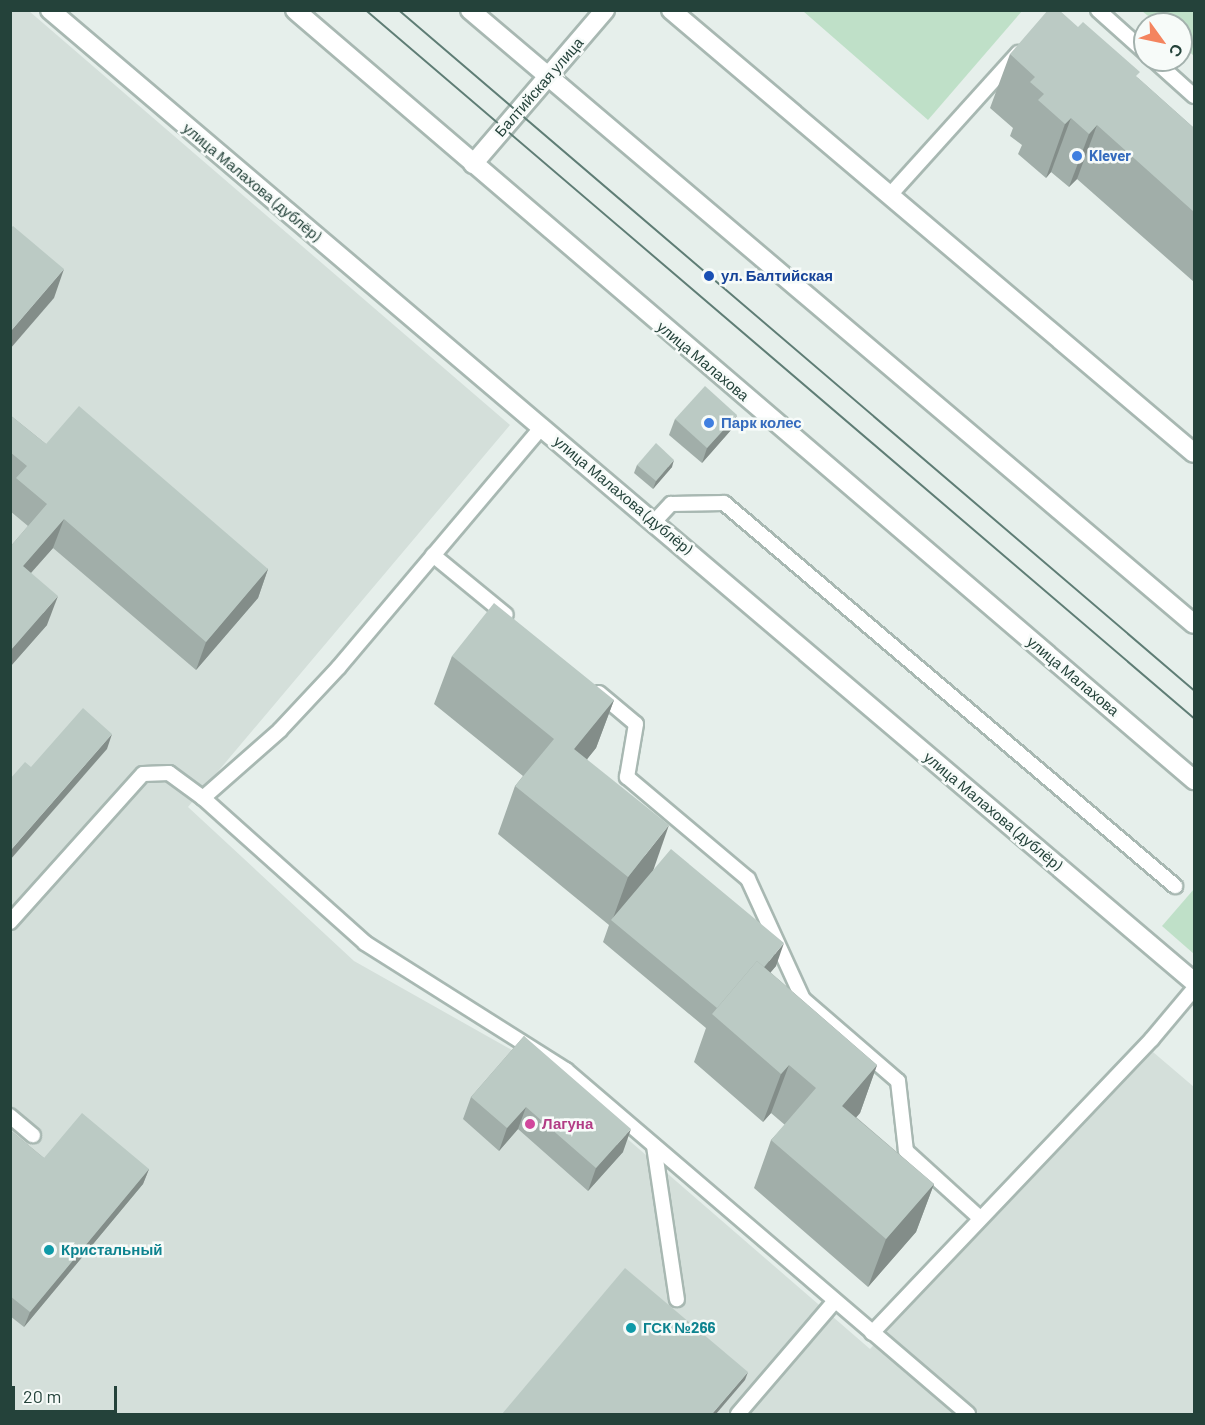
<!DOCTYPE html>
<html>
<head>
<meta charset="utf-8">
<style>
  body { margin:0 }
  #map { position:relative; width:1205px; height:1425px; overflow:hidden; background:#e6efeb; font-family:Barlow,sans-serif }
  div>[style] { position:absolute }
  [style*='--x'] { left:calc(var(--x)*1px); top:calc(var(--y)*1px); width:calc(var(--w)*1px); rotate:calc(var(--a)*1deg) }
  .built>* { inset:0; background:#d4dfda }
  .green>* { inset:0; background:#bfe0c8 }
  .roads { filter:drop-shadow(2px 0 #a8b8b2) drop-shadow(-2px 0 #a8b8b2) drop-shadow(0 2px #a8b8b2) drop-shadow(0 -2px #a8b8b2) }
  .service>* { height:14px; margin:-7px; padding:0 7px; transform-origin:7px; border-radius:7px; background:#fff }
  .minor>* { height:18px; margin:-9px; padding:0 9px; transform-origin:9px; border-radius:9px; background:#fff }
  .secondary>* { height:18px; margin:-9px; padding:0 9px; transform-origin:9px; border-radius:9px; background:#fff }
  .tram>* { height:1.5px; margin:-0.75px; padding:0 0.75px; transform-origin:0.75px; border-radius:0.75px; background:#5f7d75 }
  .wall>* { inset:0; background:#a1aea9 }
  .shaded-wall>* { inset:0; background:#838d89 }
  .building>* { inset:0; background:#bbcac4 }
  .dots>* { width:16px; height:16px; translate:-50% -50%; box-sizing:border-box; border:3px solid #f7fbf9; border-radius:50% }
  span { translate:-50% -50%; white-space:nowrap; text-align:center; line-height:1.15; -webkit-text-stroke:5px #f7fbf9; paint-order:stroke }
  .street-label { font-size:15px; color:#24423a }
  .shop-label { font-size:15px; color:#366cbe; font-weight:700 }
  .left { translate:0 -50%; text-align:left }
  .transit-label { font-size:15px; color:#164399; font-weight:700 }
  .hotel-label { font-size:15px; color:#b23c85; font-weight:700 }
  .culture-label { font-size:15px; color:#0d838f; font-weight:700 }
  .frame { position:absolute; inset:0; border:12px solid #24423a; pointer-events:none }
  .north { position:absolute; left:1133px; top:12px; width:60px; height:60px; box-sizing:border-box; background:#f7fbf9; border:2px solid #a3b1ad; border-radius:50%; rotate:123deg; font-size:16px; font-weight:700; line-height:24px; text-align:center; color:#24423a }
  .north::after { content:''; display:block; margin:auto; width:21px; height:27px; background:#f4845f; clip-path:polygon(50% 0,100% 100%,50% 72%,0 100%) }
  .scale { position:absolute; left:12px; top:1386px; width:105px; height:27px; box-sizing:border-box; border:3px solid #24423a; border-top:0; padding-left:8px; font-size:18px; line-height:21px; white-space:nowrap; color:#24423a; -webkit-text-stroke:4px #f7fbf9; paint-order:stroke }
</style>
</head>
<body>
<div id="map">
  <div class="built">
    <div style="clip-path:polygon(10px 11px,29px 11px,510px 425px,188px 807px,354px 961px,549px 1071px,870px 1349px,1153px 1052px,1194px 1087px,1194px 1414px,11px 1414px)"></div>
  </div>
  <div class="green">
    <div style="clip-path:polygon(803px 11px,1021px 10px,1022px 11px,928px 120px)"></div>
    <div style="clip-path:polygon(1142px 11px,1194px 11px,1194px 56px,1181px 44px,1181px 24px,1158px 24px)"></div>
    <div style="clip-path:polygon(1194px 889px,1194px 954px,1162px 926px)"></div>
  </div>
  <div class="roads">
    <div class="service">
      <div style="--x:1098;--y:10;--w:63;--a:41.8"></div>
      <div style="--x:1154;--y:60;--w:54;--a:42"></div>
      <div style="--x:889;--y:196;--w:193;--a:-47.9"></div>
      <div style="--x:654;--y:522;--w:25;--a:-47"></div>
      <div style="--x:671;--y:504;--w:53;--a:-1.1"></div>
      <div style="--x:724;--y:503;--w:592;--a:40.34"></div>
      <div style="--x:433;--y:555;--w:94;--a:39.4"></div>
      <div style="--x:599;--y:693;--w:48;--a:40"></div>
      <div style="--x:636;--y:724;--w:54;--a:99.6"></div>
      <div style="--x:627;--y:777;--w:158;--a:40.1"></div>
      <div style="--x:748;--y:879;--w:132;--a:65.4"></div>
      <div style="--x:803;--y:999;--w:125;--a:40.8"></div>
      <div style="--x:898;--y:1081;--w:70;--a:83.5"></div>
      <div style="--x:906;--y:1151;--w:100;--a:42.2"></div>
      <div style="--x:203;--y:798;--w:217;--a:41.8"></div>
      <div style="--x:365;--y:943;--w:238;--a:32.3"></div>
      <div style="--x:566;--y:1070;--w:529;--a:40.55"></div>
      <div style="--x:10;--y:922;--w:199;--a:-48.1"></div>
      <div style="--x:143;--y:774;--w:26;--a:-2"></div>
      <div style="--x:169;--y:773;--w:42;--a:36.3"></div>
      <div style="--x:203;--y:798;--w:103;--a:-41.4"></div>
      <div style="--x:280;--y:730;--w:86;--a:-46.9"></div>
      <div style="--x:339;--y:667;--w:314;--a:-49.8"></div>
      <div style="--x:10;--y:1116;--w:30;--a:40"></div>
      <div style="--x:654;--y:1146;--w:155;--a:81.5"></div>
      <div style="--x:872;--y:1333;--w:406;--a:-46.4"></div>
      <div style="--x:1152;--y:1039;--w:65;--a:-50"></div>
      <div style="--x:738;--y:1414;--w:149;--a:-49.4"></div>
    </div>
    <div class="minor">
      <div style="--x:50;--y:10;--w:1501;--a:40.35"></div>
      <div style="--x:671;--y:10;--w:685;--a:40.27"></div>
    </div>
    <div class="secondary">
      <div style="--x:295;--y:10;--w:1184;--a:40.58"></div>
      <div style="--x:470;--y:10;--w:949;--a:40.3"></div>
      <div style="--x:473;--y:164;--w:203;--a:-49.4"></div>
    </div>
  </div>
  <div class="tram">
    <div style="--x:366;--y:10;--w:1089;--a:40.53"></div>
    <div style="--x:399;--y:10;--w:1046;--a:40.54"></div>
  </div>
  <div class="wall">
    <div style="clip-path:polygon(1010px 54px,1138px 78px,1194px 128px,1194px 282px,1077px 179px,1069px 187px,1051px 172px,1046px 178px,1018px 154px,1022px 145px,1010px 136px,1013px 128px,990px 108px)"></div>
    <div style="clip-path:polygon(10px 415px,46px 444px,268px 569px,258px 598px,196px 670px,53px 548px,31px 573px,47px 625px,10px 667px,10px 547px,28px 526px,10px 511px,10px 495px,12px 491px,10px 490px)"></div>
    <div style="clip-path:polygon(675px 419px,731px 430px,702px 463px,669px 435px)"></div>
    <div style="clip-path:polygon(637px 465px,672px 467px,653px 489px,634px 473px)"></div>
    <div style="clip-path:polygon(452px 656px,614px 700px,596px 748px,587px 759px,653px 870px,776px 966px,770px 972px,877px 1065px,860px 1113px,856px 1117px,934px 1184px,916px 1232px,868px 1287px,754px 1188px,771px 1140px,785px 1125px,771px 1113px,763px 1122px,694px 1062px,706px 1028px,603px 942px,609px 925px,498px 834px,515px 786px,523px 776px,434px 704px)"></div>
    <div style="clip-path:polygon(524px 1036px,623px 1152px,588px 1191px,518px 1129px,499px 1151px,463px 1119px,471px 1097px)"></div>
    <div style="clip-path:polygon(10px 1130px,44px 1158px,149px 1169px,143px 1184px,24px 1327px,10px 1316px)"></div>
  </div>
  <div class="shaded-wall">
    <div style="clip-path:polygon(1071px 118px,1051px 172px,1046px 178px,1065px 124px)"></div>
    <div style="clip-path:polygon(1097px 125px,1077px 179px,1069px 187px,1089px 134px)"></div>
    <div style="clip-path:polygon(64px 269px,54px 298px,10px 349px,10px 332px)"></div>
    <div style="clip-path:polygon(737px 415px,731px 430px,702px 463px,707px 448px)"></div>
    <div style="clip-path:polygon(674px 460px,672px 467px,653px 489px,656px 481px)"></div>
    <div style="clip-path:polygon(64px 519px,53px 548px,12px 594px,23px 566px)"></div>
    <div style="clip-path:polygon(268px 569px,258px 598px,196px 670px,206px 642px)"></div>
    <div style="clip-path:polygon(58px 596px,47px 625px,10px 667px,10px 651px)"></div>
    <div style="clip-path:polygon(614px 700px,596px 748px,557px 797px,574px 749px)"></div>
    <div style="clip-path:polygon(112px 734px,107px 749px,10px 860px,10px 851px)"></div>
    <div style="clip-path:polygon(669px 825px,652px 874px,612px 921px,628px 877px)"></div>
    <div style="clip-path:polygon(784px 943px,776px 966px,726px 1026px,725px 1015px)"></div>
    <div style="clip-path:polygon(789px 1065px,771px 1113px,763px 1122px,781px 1074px)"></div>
    <div style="clip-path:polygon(877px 1065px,860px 1113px,825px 1154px,842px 1106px)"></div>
    <div style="clip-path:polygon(526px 1107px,518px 1129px,499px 1151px,507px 1128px)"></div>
    <div style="clip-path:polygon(631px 1129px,623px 1152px,588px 1191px,596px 1168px)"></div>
    <div style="clip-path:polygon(149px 1169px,143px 1184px,24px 1327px,30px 1312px)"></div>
    <div style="clip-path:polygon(934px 1184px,916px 1232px,868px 1287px,886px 1239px)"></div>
    <div style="clip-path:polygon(748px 1372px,745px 1380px,716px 1414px,712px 1414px)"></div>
  </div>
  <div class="building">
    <div style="clip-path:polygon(1048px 10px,1059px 10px,1078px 27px,1083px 22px,1140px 72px,1136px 76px,1194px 128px,1194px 212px,1097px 125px,1089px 134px,1071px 118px,1065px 124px,1038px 100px,1044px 94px,1030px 82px,1035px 77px,1010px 54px)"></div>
    <div style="clip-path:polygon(13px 226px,64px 269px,10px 332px,10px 229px)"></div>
    <div style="clip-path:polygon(705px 386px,737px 415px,707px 448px,675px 419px)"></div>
    <div style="clip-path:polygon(79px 406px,268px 569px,206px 642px,64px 519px,23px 566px,58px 596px,10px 651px,10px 547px,47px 504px,16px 478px,27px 466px,10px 452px,10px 415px,46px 444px)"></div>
    <div style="clip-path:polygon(656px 443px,674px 460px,656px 481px,637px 465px)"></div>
    <div style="clip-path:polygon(494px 603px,614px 700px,574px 749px,669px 825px,628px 877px,515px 786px,554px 739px,452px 656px)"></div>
    <div style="clip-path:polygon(83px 708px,112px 734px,10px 851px,10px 779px,25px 762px,31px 767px)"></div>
    <div style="clip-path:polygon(671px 849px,784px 943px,764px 967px,757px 961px,717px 1008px,611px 920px)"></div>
    <div style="clip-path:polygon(757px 961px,877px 1065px,842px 1106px,934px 1184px,886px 1239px,771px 1140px,816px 1088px,789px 1065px,781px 1074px,712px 1014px)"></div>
    <div style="clip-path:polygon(524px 1036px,631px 1129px,596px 1168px,526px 1107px,507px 1128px,471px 1097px)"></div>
    <div style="clip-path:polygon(82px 1113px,149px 1169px,30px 1312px,10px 1296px,10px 1130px,44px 1158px)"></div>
    <div style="clip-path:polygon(625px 1268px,748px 1372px,712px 1414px,502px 1414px)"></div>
  </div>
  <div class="dots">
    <div style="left:1077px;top:156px;background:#3f7fe0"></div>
    <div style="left:709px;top:276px;background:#1a4fb4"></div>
    <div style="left:709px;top:423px;background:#3f7fe0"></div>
    <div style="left:530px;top:1124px;background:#d1479c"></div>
    <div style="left:49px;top:1250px;background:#0f9aa8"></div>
    <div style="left:631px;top:1328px;background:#0f9aa8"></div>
  </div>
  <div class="street-label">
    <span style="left:539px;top:87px;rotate:-49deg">Балтийская улица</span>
    <span style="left:252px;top:182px;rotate:40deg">улица Малахова (дублёр)</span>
    <span style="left:703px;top:361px;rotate:40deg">улица Малахова</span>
    <span style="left:623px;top:495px;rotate:40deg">улица Малахова (дублёр)</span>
    <span style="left:1073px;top:676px;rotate:40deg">улица Малахова</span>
    <span style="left:993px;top:811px;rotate:40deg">улица Малахова (дублёр)</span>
  </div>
  <div class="shop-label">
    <span class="left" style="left:1089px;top:156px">Klever</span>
    <span class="left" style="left:721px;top:423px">Парк колес</span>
  </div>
  <div class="transit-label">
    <span class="left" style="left:721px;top:276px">ул. Балтийская</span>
  </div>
  <div class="hotel-label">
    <span class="left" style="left:542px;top:1124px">Лагуна</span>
  </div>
  <div class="culture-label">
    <span class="left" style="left:61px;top:1250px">Кристальный</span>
    <span class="left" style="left:643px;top:1328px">ГСК №266</span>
  </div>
  <div class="frame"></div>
  <div class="north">С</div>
  <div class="scale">20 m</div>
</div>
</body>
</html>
